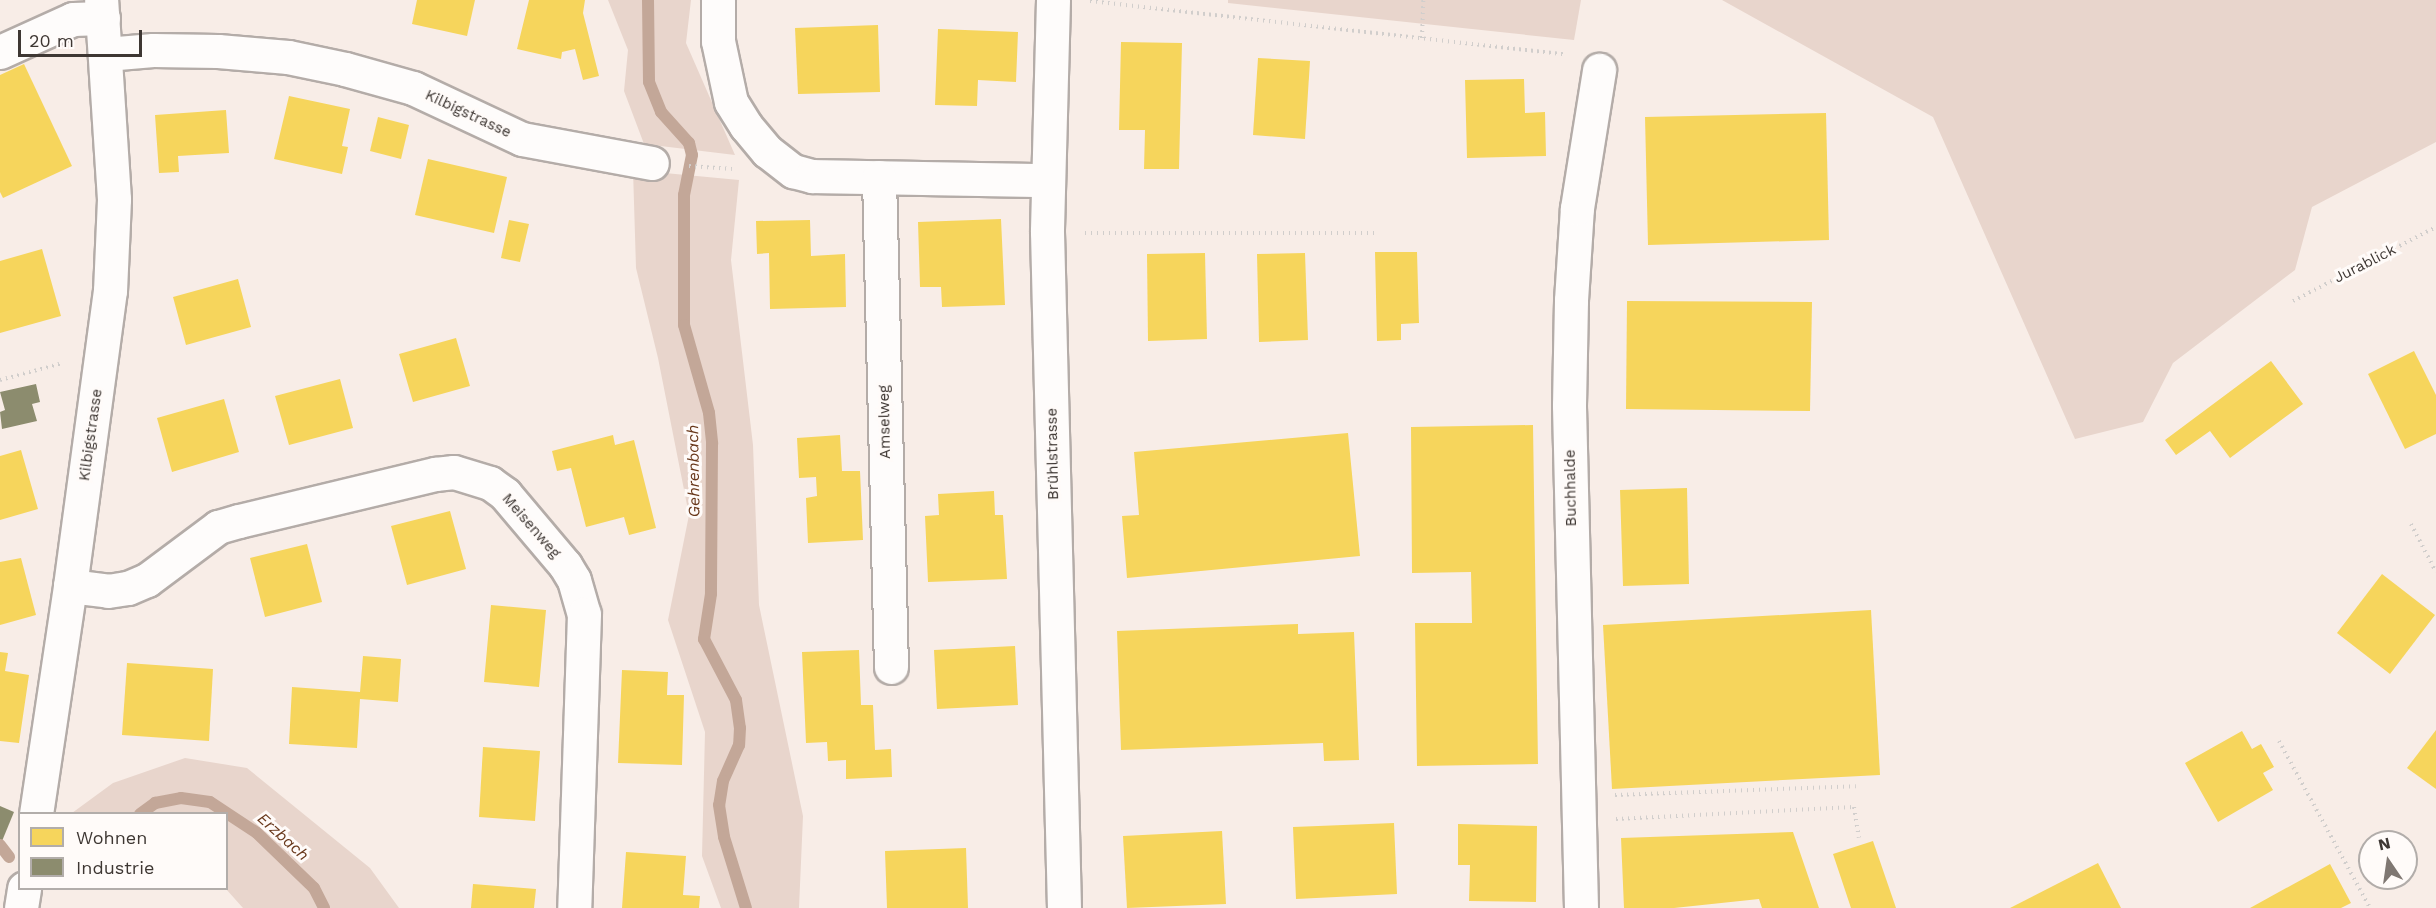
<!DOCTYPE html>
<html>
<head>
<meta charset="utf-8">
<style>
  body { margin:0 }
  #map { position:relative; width:2436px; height:908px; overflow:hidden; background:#f8ede7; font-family:"Work Sans",sans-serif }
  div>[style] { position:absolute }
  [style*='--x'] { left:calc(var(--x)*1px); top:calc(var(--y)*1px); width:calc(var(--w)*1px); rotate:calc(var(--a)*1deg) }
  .green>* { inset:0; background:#e8d5cc }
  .homes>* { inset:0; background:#f6d55c }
  .industry>* { inset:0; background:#8c8c6e }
  .stream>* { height:12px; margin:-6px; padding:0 6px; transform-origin:6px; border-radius:6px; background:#c3a798 }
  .path>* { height:4px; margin-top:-2px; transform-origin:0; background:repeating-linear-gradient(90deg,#d1cecc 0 1.5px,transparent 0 6px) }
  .roads { filter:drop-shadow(2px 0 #b4aca8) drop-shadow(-2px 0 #b4aca8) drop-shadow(0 2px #b4aca8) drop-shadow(0 -2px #b4aca8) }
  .minor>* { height:33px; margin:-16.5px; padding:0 16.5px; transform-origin:16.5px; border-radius:16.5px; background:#fefcfb }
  span { translate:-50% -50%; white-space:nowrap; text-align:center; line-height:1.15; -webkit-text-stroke:6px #fffbf9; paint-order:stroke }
  .street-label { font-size:15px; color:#3e3733 }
  .water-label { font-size:16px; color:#68371a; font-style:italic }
  .legend { position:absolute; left:18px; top:812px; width:210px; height:78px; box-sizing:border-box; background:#fffbf9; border:2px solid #b2adaa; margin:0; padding:8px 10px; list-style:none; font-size:18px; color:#3e3733 }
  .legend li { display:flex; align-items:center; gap:12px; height:30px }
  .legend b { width:30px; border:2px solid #b2adaa }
  .north { position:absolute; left:2358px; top:830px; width:60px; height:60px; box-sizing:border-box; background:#fffbf9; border:2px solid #b2adaa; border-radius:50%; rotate:347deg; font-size:16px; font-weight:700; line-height:24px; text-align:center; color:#3e3733 }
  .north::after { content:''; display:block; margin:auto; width:21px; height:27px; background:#7f7772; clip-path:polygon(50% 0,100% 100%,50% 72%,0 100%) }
  .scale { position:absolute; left:18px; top:30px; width:124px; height:27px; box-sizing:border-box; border:3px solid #3e3733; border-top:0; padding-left:8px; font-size:18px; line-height:21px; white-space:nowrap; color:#3e3733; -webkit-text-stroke:4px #fffbf9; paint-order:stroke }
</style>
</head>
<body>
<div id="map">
  <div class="green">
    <div style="clip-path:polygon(608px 0,691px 0,686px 43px,735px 155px,644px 144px,624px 91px,628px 50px)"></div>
    <div style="clip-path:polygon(1228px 0,1581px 0,1574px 40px,1228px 3px)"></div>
    <div style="clip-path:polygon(1722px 0,2436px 0,2436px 142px,2312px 207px,2295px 270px,2173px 363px,2143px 422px,2075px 439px,1933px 117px)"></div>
    <div style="clip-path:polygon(633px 170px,739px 180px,731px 260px,753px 445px,759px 605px,803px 816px,799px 908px,721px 908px,702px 856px,705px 732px,668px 620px,689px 515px,658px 358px,636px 268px)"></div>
    <div style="clip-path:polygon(185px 758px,247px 768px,370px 868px,399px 908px,243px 908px,226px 889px,226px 814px,72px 813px,113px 783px)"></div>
  </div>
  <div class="homes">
    <div style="clip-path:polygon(417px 0,475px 0,467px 36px,412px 24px)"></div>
    <div style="clip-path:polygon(529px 0,585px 0,583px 13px,599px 76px,583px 80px,575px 49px,562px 52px,561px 59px,517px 49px)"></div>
    <div style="clip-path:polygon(878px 25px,880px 92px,798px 94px,795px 28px)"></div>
    <div style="clip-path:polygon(938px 29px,1018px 32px,1016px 82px,978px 80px,977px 106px,935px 105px)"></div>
    <div style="clip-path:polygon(1121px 42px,1182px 43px,1179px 169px,1144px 169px,1145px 130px,1119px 130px)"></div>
    <div style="clip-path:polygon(1258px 58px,1310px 61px,1305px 139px,1253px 135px)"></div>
    <div style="clip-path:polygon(24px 64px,72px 166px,3px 198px,0 192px,0 75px)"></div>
    <div style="clip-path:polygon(1524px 79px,1525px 113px,1545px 112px,1546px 156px,1467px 158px,1465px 80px)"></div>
    <div style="clip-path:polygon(289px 96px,350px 109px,342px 146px,348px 147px,342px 174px,274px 159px)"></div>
    <div style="clip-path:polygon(226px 110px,229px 153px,178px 156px,179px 172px,159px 173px,155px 115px)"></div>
    <div style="clip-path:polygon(1826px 113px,1829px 240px,1648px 245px,1645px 117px)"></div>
    <div style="clip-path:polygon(378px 117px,409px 125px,401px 159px,370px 151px)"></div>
    <div style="clip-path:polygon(428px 159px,507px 177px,494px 233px,415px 215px)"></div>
    <div style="clip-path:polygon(1001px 219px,1005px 305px,942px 307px,941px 287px,920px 287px,918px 222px)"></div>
    <div style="clip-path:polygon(509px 220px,529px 224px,520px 262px,501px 258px)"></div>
    <div style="clip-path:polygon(810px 220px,811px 256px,845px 254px,846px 307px,770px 309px,769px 253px,757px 254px,756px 221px)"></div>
    <div style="clip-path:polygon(42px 249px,61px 316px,0 333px,0 261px)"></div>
    <div style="clip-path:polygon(1375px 252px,1417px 252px,1419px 323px,1401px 324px,1401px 340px,1377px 341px)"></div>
    <div style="clip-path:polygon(1205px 253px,1207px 339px,1148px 341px,1147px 254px)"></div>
    <div style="clip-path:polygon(1305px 253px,1308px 340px,1259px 342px,1257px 254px)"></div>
    <div style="clip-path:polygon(238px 279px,251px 327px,186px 345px,173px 297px)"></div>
    <div style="clip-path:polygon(1627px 301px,1812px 302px,1810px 411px,1626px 409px)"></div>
    <div style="clip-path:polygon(456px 338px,470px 386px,413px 402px,399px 354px)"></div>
    <div style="clip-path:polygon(2414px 351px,2436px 395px,2436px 434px,2405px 449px,2368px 374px)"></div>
    <div style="clip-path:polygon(2271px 361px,2303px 404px,2230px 458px,2210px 431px,2176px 455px,2165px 440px)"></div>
    <div style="clip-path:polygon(340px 379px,353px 428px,289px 445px,275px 396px)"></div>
    <div style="clip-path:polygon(224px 399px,239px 452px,172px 472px,157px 418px)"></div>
    <div style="clip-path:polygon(1533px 425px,1538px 764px,1417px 766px,1415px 623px,1472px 623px,1471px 572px,1412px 573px,1411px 427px)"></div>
    <div style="clip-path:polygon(1348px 433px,1360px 556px,1127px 578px,1122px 516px,1139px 515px,1134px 452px)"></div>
    <div style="clip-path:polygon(613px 435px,615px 445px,634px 440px,656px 528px,629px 535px,624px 517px,586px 527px,571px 468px,557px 471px,552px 451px)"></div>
    <div style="clip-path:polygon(840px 435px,842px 471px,860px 471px,863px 540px,808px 543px,806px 498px,817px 496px,816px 477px,799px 478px,797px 438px)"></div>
    <div style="clip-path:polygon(21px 450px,38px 509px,0 520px,0 456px)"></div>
    <div style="clip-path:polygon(1687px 488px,1689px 584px,1623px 586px,1620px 490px)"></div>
    <div style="clip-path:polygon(994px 491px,995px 515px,1003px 515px,1007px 579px,928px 582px,925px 516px,939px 515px,938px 494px)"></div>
    <div style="clip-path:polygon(450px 511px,466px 569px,407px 585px,391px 526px)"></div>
    <div style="clip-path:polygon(307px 544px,322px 602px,265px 617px,250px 558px)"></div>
    <div style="clip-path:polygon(21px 558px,36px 615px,0 625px,0 562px)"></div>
    <div style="clip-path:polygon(2382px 574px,2435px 615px,2390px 674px,2337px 633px)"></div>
    <div style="clip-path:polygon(491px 605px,546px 610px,539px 687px,484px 682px)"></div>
    <div style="clip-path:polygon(1871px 610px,1880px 775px,1612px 789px,1603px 625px)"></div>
    <div style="clip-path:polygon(1298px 624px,1298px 634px,1354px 632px,1359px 760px,1324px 761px,1323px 743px,1121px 750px,1117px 631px)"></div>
    <div style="clip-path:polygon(1015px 646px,1018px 705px,937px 709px,934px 650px)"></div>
    <div style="clip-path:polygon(859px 650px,861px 705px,873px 705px,875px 750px,891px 749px,892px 777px,846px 779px,846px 760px,828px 761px,827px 742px,806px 743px,802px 652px)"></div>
    <div style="clip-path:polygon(0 652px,8px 653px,5px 671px,29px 675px,19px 743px,0 741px)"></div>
    <div style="clip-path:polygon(363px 656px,401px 659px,398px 702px,360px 699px,357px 748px,289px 744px,292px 687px,360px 692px)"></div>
    <div style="clip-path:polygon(127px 663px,213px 669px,209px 741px,122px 735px)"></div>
    <div style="clip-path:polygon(622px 670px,668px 672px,667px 695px,684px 695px,682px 765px,618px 763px)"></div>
    <div style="clip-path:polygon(2436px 730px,2436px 789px,2407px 768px)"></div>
    <div style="clip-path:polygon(2242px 731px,2252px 749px,2261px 744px,2274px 767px,2263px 773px,2273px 790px,2218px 822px,2185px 763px)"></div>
    <div style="clip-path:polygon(483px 747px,540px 751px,535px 821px,479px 817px)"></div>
    <div style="clip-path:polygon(1394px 823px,1397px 894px,1296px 899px,1293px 827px)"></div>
    <div style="clip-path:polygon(1458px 824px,1537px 826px,1536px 902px,1469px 901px,1470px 865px,1458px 865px)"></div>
    <div style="clip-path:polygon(1222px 831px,1226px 904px,1127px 908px,1123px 836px)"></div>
    <div style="clip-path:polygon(1793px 832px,1819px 908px,1762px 908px,1759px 899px,1674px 908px,1624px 908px,1621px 838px)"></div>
    <div style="clip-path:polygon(1873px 841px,1896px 908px,1851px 908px,1833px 854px)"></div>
    <div style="clip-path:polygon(966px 848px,968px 908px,887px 908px,885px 851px)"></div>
    <div style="clip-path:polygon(626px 852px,686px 856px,683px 895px,700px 896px,699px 908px,622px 908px)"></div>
    <div style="clip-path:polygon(2098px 863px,2121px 908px,2010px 908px)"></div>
    <div style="clip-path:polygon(2330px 864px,2351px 903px,2341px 908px,2250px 908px)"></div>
    <div style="clip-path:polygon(473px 884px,536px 889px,534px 908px,471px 908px)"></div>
  </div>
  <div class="industry">
    <div style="clip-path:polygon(36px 384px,40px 402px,32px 404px,37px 421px,2px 429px,0 412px,5px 410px,0 392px)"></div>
    <div style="clip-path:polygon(0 806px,14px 812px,0 846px)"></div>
  </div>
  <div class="stream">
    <div style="--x:648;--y:0;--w:82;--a:89.3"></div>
    <div style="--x:649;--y:82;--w:32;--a:68"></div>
    <div style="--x:661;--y:112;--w:42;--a:47.9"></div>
    <div style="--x:689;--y:143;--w:12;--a:76"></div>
    <div style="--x:692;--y:155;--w:41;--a:101.3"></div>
    <div style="--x:684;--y:195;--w:130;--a:90"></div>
    <div style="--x:684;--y:325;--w:91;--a:74.1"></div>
    <div style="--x:709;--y:413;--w:31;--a:84"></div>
    <div style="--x:712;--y:444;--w:150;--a:90.4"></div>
    <div style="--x:711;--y:594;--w:46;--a:98.8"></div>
    <div style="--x:704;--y:639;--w:69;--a:62.3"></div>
    <div style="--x:736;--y:700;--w:28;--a:82"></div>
    <div style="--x:740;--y:728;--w:17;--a:93"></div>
    <div style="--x:739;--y:745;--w:39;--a:114"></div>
    <div style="--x:723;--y:781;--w:24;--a:99"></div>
    <div style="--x:719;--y:805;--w:32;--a:81"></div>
    <div style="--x:724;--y:837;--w:74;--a:72.8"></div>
    <div style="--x:140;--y:814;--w:19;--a:-36"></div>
    <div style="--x:155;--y:803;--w:26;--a:-11"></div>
    <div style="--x:181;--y:798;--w:29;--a:8"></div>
    <div style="--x:210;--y:802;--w:56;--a:33.4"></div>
    <div style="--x:257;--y:833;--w:79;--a:44"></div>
    <div style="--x:314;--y:888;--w:22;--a:63"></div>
    <div style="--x:0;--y:845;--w:15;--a:53"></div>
  </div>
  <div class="path">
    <div style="--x:1090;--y:1;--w:479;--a:6.4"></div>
    <div style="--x:1422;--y:38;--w:38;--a:-88"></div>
    <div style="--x:689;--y:166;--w:43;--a:4"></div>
    <div style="--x:1085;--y:233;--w:294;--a:0"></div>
    <div style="--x:2293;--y:301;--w:161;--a:-27.4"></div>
    <div style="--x:0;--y:380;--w:65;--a:-15.1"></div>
    <div style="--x:2411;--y:524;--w:54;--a:62.5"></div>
    <div style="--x:2279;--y:741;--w:190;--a:61.4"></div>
    <div style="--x:1615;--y:795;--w:241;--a:-2.1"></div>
    <div style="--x:1616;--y:819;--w:238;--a:-2.9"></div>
    <div style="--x:1854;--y:807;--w:31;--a:81"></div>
  </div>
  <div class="roads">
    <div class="minor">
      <div style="--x:718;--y:0;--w:41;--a:90"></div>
      <div style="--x:718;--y:41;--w:62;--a:78"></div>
      <div style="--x:731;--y:102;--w:28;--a:58"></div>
      <div style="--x:746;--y:126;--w:33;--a:50"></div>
      <div style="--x:767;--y:151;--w:33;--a:38"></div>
      <div style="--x:793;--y:171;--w:20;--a:15"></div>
      <div style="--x:812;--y:176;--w:235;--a:1"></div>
      <div style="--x:1053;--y:0;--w:232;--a:91.5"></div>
      <div style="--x:1047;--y:232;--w:676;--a:88.56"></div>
      <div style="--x:0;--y:52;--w:80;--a:-24.3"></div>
      <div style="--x:73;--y:19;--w:30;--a:-2"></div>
      <div style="--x:106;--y:54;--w:47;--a:-4.9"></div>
      <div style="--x:153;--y:50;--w:65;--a:0.9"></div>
      <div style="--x:218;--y:51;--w:70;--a:4.9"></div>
      <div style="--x:288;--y:57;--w:58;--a:11.9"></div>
      <div style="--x:345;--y:69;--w:71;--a:15.6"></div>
      <div style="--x:413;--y:88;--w:120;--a:25.1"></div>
      <div style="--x:522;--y:139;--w:132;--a:10.5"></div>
      <div style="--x:879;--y:177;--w:490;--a:88.6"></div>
      <div style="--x:70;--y:586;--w:38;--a:7"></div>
      <div style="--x:108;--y:591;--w:20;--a:-9"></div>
      <div style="--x:128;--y:588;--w:21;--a:-23"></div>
      <div style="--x:147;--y:580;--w:89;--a:-36.7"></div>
      <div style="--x:218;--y:527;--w:22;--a:-16"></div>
      <div style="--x:239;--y:521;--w:202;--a:-13.5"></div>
      <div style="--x:435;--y:474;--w:19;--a:-6"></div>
      <div style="--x:454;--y:472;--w:38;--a:17"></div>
      <div style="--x:490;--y:483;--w:19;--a:36"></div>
      <div style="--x:505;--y:494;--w:93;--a:49.8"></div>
      <div style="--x:565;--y:565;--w:17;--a:59"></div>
      <div style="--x:574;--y:580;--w:35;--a:74"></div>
      <div style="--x:584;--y:614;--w:294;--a:91.9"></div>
      <div style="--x:36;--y:814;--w:231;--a:-81.5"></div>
      <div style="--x:70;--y:586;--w:298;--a:-82.3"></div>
      <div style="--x:110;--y:291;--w:92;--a:-87.5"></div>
      <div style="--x:114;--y:199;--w:199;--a:-93.7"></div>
      <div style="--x:21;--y:908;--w:20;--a:-81"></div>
      <div style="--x:1581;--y:908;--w:503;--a:-91.37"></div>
      <div style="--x:1569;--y:405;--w:105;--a:-88.9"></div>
      <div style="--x:1571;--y:300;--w:92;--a:-86.3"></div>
      <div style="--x:1577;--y:208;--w:140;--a:-80.9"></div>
    </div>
  </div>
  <div class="street-label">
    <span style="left:468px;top:114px;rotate:25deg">Kilbigstrasse</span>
    <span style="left:2365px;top:264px;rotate:-27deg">Jurablick</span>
    <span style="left:885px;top:422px;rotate:-91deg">Amselweg</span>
    <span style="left:91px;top:435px;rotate:-82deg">Kilbigstrasse</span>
    <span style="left:1053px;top:454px;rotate:-91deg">Brühlstrasse</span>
    <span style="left:1571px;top:488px;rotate:-91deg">Buchhalde</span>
    <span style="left:531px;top:526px;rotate:49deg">Meisenweg</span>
  </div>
  <div class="water-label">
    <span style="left:694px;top:471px;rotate:-91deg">Gehrenbach</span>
    <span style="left:283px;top:837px;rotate:42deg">Erzbach</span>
  </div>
  <ul class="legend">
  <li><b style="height:16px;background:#f6d55c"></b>Wohnen</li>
  <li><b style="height:16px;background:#8c8c6e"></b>Industrie</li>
  </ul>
  <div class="north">N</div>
  <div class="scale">20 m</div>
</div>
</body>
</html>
